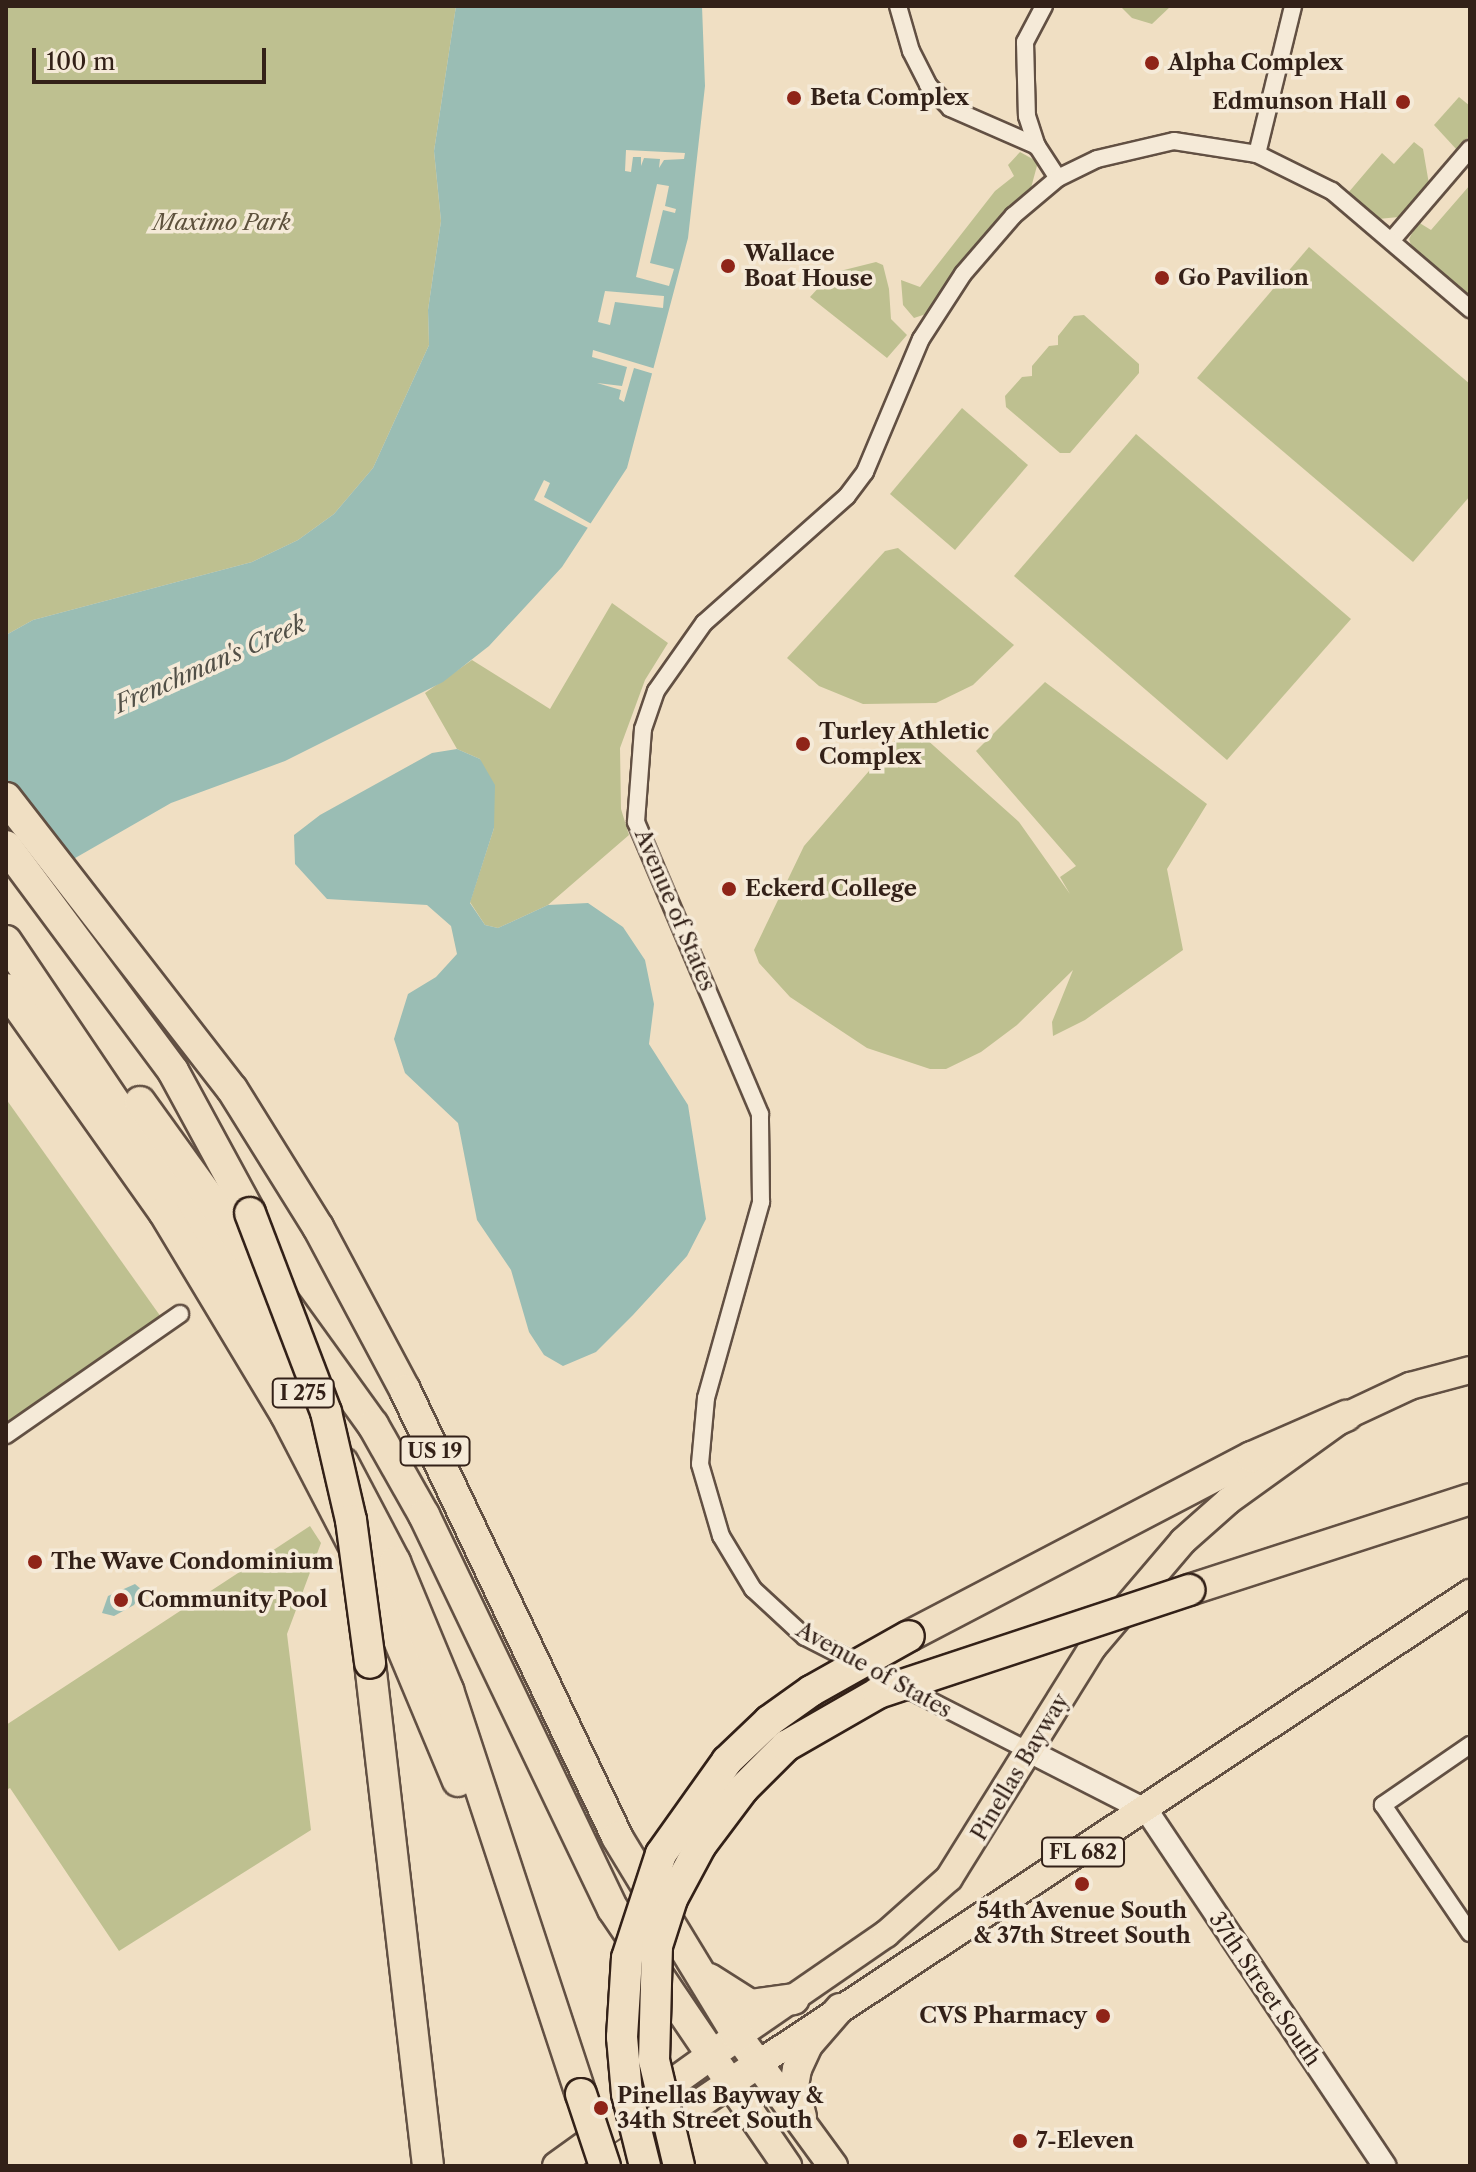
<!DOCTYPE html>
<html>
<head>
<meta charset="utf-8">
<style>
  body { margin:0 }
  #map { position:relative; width:1476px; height:2172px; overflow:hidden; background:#f0dfc3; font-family:"Libre Caslon Text",serif }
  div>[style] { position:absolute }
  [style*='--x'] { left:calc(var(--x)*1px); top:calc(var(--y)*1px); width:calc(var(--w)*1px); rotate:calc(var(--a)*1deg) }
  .green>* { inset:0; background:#bec090 }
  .water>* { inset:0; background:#9abdb4 }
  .pier>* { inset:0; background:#f0dfc3 }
  .roads { filter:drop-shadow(2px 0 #625043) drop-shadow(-2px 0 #625043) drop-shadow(0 2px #625043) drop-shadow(0 -2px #625043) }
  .minor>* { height:16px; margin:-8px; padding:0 8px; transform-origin:8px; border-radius:8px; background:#f5ead8 }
  .tertiary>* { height:22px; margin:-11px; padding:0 11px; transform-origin:11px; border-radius:11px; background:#f5ead8 }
  .primary>* { height:26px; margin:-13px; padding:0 13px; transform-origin:13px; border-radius:13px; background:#f0dfc3 }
  .trunk>* { height:28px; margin:-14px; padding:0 14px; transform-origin:14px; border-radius:14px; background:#f0dfc3 }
  .motorway>* { height:30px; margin:-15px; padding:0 15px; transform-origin:15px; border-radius:15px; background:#f0dfc3 }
  .bridges { filter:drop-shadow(2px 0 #332118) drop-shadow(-2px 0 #332118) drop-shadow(0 2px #332118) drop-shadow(0 -2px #332118) }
  .motorway-bridge>* { height:30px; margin:-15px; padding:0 15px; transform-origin:15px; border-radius:15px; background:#f0dfc3 }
  .dots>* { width:22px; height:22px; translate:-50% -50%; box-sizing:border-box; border:4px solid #f5ead8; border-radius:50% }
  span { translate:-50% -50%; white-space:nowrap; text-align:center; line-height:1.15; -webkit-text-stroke:7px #f5ead8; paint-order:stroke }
  .shield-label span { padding:2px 6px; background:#f5ead8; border:2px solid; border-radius:6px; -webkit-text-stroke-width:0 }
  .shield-label { font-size:20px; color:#332118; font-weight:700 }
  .poi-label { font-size:22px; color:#332118; font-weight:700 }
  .left { translate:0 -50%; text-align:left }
  .right { translate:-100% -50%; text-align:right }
  .park-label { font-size:22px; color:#5d513c; font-style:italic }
  .street-label { font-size:22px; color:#332118 }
  .water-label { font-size:24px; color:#525047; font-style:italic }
  .frame { position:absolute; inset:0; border:8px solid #332118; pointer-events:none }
  .scale { position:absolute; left:32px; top:48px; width:234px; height:36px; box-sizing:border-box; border:4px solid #332118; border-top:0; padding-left:10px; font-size:24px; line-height:28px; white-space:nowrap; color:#332118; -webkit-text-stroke:6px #f5ead8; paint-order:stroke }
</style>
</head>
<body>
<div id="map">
  <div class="green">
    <div style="clip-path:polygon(6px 6px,456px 6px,434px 151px,441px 221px,428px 310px,429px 345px,373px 468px,334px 514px,298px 540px,252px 562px,33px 620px,6px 635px)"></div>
    <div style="clip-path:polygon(1120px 6px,1171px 6px,1152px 24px,1132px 18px)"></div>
    <div style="clip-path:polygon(1459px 97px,1470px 106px,1470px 135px,1457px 150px,1434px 125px)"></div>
    <div style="clip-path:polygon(1414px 142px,1423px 149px,1429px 184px,1399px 217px,1378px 219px,1348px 193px,1382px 153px,1394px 164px)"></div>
    <div style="clip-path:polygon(1020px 152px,1038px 162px,1031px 188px,997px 219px,926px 314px,914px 318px,903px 305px,901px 280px,920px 287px,995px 191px,1014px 176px,1008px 165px)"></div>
    <div style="clip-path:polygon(1470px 185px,1470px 298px,1412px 248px,1409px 239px,1418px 222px,1431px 230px)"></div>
    <div style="clip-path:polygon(1309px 247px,1470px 384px,1470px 496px,1413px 562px,1197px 378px)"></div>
    <div style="clip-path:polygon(876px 262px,883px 265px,889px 289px,891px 319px,907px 335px,887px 358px,810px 297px,832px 273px)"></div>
    <div style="clip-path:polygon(1084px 315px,1139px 364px,1139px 373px,1070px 453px,1060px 453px,1006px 407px,1005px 396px,1022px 377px,1032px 376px,1032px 366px,1049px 346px,1058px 345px,1058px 336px,1074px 316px)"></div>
    <div style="clip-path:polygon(962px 408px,1028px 465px,955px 550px,890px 494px)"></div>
    <div style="clip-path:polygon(1136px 434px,1351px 619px,1227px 760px,1014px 576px)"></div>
    <div style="clip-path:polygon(898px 548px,1014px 645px,973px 685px,936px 703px,863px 704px,819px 686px,787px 658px,885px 551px)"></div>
    <div style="clip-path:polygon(612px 603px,668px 643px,645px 680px,620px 748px,621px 809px,629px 835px,548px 905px,498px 928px,485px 925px,470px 902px,494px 828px,480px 759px,457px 749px,425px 693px,472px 660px,550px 709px)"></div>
    <div style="clip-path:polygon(1045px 682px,1207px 804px,1167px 869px,1183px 950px,1085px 1020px,1053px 1036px,1052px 1022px,1073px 970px,1017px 1025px,981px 1052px,946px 1069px,930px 1069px,867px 1048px,790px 997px,759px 963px,754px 950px,804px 846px,895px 741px,925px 738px,1019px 822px,1070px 894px,1060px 877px,1076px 866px,976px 751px)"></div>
    <div style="clip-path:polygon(6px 1099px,161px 1317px,6px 1424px)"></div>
    <div style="clip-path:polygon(310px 1526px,321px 1543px,287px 1634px,311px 1830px,119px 1951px,10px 1788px,6px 1790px,6px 1725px)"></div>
  </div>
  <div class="water">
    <div style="clip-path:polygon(456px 6px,702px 6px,705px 86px,688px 238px,627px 468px,562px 567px,489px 646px,443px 682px,285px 761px,171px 803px,70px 861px,6px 867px,6px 635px,33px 620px,252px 562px,298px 540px,334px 514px,373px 468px,429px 345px,428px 310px,441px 221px,434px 151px)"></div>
    <div style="clip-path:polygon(457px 749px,480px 759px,495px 785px,494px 828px,470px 903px,485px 925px,498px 928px,548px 905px,588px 903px,623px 927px,645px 960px,654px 1004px,649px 1044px,688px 1105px,706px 1219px,687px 1256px,633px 1315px,596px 1352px,563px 1366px,544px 1355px,529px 1332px,511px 1270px,477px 1220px,458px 1123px,405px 1073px,394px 1039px,408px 994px,436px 977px,457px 954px,451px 926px,427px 905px,327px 899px,295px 864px,294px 835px,320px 815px,432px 753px)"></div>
    <div style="clip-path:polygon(135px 1584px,142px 1590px,134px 1605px,114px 1616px,102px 1613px,108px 1596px)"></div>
  </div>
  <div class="pier">
    <div style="clip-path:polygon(626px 150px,685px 153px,684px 159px,664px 160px,659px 168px,660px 159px,644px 158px,641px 166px,641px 157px,633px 157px,631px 172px,625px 171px)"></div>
    <div style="clip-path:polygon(657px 184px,669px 186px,665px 206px,676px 209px,675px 213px,663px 210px,650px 263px,674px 269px,669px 286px,636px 277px)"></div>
    <div style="clip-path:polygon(605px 291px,664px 296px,663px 308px,615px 302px,610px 325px,598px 322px)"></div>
    <div style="clip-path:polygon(593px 350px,656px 369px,654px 374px,634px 368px,624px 402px,619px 399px,621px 390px,597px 383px,622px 386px,627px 367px,592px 357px)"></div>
    <div style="clip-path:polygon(544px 480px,550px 483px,544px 497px,595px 526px,592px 530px,534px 500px)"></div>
  </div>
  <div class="roads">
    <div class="minor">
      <div style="--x:898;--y:6;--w:47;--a:73.9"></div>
      <div style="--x:911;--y:51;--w:38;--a:63"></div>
      <div style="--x:928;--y:85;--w:32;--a:46"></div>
      <div style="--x:950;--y:108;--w:95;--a:23.6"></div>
      <div style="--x:1044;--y:6;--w:41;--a:117.8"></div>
      <div style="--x:1025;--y:42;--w:74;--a:88.5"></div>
      <div style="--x:1027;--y:116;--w:32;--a:72"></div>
      <div style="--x:1037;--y:146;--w:38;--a:57"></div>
      <div style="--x:1257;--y:154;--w:152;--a:-76.3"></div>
      <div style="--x:1392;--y:240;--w:120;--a:-49.4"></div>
      <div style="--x:6;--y:1435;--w:212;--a:-34.8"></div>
      <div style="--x:1470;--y:1745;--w:106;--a:145.4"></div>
      <div style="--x:1383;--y:1805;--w:155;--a:55.8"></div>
      <div style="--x:1029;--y:1751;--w:251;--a:-153"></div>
      <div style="--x:805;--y:1637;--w:71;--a:-137.3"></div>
      <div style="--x:753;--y:1589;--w:62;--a:-121.1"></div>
      <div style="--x:721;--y:1536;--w:75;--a:-106.3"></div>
      <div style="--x:700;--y:1464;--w:66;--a:-84.8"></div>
      <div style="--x:706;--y:1398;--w:204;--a:-74.3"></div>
      <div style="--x:761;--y:1202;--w:88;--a:-90.7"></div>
      <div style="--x:760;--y:1114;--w:317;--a:-113"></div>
      <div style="--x:636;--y:822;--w:93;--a:-85.7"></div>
      <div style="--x:643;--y:729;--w:40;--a:-71.1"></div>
      <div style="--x:656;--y:691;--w:83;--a:-54.8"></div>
      <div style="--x:704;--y:623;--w:191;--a:-41.6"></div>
      <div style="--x:847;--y:496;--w:30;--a:-53"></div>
      <div style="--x:865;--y:472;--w:144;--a:-67.2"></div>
      <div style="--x:921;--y:339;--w:77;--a:-57.1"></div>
      <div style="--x:963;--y:274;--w:77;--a:-49.2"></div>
      <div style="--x:1013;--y:216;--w:59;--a:-40.2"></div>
      <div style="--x:1058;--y:178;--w:43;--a:-26"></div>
      <div style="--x:1097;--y:159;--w:79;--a:-13.2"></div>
      <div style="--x:1174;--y:141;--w:84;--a:8.9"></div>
      <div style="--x:1257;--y:154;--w:84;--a:26.3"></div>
      <div style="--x:1332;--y:191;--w:182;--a:40.5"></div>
    </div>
    <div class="tertiary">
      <div style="--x:1029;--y:1751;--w:132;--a:27"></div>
      <div style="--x:1147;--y:1811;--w:427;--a:56.2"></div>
    </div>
    <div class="primary">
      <div style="--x:738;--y:2036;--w:180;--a:-34.6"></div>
      <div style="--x:886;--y:1934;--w:84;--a:-41.6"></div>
      <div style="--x:949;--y:1878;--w:271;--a:-58.1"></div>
      <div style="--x:1092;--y:1648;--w:140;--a:-49.6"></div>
      <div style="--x:1183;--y:1541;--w:60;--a:-41.6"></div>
      <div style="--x:1228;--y:1501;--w:145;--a:-35.8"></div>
      <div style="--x:1346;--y:1416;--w:71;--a:-25.1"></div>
      <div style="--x:1410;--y:1386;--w:62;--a:-14.9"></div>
      <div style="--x:758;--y:2064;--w:854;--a:-33.49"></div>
    </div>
    <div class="trunk">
      <div style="--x:720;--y:2068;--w:119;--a:55.6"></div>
      <div style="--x:802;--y:2117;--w:32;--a:-104"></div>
      <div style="--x:794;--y:2086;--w:17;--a:-80"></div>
      <div style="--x:797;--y:2069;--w:26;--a:-65"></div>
      <div style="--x:808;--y:2045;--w:49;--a:-49.1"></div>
      <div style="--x:557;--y:2166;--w:223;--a:-35.7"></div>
      <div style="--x:738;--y:2036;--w:161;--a:53.8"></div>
      <div style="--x:607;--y:2166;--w:182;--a:-34"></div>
    </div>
    <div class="motorway">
      <div style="--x:6;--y:798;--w:368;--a:52.2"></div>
      <div style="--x:232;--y:1089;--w:163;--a:58.1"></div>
      <div style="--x:318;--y:1227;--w:185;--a:61.9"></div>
      <div style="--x:405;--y:1390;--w:495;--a:64.6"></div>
      <div style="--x:617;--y:1837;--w:233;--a:58.7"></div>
      <div style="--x:6;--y:846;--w:280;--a:53.4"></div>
      <div style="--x:173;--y:1071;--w:162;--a:61.5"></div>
      <div style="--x:6;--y:941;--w:460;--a:56"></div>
      <div style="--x:263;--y:1322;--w:119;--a:60.2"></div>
      <div style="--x:6;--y:989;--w:273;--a:54.7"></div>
      <div style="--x:164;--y:1212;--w:237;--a:59"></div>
      <div style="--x:286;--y:1415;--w:211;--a:62.6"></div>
      <div style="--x:383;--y:1602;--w:194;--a:67.3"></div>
      <div style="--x:140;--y:1102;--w:398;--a:54.2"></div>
      <div style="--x:373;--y:1425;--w:103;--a:60.5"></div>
      <div style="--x:424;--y:1515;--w:437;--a:64.4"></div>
      <div style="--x:613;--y:1909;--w:175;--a:55.9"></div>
      <div style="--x:343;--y:1463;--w:112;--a:62.3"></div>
      <div style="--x:395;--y:1562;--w:139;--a:67.5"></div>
      <div style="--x:448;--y:1690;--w:425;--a:71.8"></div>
      <div style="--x:1189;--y:1590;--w:295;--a:-17.9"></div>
      <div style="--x:909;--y:1636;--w:387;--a:-27.6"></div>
      <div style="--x:1252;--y:1457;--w:103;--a:-23.6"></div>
      <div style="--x:370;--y:1663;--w:506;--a:83.42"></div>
      <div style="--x:709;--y:1979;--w:49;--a:32.4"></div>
      <div style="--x:750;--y:2005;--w:44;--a:-7.8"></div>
    </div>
  </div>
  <div class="bridges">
    <div class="motorway-bridge">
      <div style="--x:250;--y:1213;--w:213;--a:69.1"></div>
      <div style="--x:326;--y:1412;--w:111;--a:77"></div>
      <div style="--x:351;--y:1520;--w:144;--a:82.4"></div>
      <div style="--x:581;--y:2094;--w:76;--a:71.6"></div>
      <div style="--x:645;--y:2166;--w:74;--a:-104"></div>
      <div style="--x:627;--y:2094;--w:57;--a:-95"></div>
      <div style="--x:622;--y:2037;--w:79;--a:-86.4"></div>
      <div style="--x:627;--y:1958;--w:109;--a:-71.9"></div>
      <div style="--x:661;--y:1854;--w:114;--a:-54.6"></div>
      <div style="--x:727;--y:1761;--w:58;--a:-43.6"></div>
      <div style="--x:769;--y:1721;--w:52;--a:-35.5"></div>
      <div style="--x:811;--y:1691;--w:112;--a:-29.3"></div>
      <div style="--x:679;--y:2166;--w:109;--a:-103.3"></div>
      <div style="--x:654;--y:2060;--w:114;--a:-88.5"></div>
      <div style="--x:657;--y:1946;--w:49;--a:-72.3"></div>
      <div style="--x:672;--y:1899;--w:61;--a:-61.8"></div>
      <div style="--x:701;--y:1845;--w:70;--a:-53.1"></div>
      <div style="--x:743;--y:1789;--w:61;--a:-45"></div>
      <div style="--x:786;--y:1746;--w:106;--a:-29.9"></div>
      <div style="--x:878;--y:1693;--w:328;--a:-18.3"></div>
    </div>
  </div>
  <div class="dots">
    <div style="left:1152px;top:63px;background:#8f2418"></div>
    <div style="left:794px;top:98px;background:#8f2418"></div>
    <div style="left:1403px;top:102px;background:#8f2418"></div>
    <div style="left:728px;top:266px;background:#8f2418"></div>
    <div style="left:1162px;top:278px;background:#8f2418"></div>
    <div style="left:803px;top:744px;background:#8f2418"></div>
    <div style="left:729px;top:889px;background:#8f2418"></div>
    <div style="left:35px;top:1562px;background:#8f2418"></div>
    <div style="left:121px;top:1600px;background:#8f2418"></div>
    <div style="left:1082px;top:1884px;background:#8f2418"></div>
    <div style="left:1103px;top:2016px;background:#8f2418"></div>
    <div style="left:601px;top:2108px;background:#8f2418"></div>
    <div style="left:1020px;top:2141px;background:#8f2418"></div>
  </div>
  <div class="shield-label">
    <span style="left:303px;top:1393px">I 275</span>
    <span style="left:435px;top:1451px">US 19</span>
    <span style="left:1083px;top:1852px">FL 682</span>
  </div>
  <div class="poi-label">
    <span class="left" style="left:1168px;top:63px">Alpha Complex</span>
    <span class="left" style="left:810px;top:98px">Beta Complex</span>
    <span class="right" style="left:1387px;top:102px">Edmunson Hall</span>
    <span class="left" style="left:744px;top:266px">Wallace<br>Boat House</span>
    <span class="left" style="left:1178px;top:278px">Go Pavilion</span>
    <span class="left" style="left:819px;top:744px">Turley Athletic<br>Complex</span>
    <span class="left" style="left:745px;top:889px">Eckerd College</span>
    <span class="left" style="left:51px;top:1562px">The Wave Condominium</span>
    <span class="left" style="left:137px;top:1600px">Community Pool</span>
    <span style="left:1082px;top:1923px">54th Avenue South<br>&amp; 37th Street South</span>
    <span class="right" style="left:1087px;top:2016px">CVS Pharmacy</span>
    <span class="left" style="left:617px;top:2108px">Pinellas Bayway &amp;<br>34th Street South</span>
    <span class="left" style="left:1036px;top:2141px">7-Eleven</span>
  </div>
  <div class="park-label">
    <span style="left:222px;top:223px">Maximo Park</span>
  </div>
  <div class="street-label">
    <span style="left:675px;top:910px;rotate:67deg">Avenue of States</span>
    <span style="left:874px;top:1670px;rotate:29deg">Avenue of States</span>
    <span style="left:1020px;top:1767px;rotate:-59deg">Pinellas Bayway</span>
    <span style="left:1265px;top:1989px;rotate:56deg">37th Street South</span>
  </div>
  <div class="water-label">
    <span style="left:210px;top:664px;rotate:-24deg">Frenchman's Creek</span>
  </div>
  <div class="frame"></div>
  <div class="scale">100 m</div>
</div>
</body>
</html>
